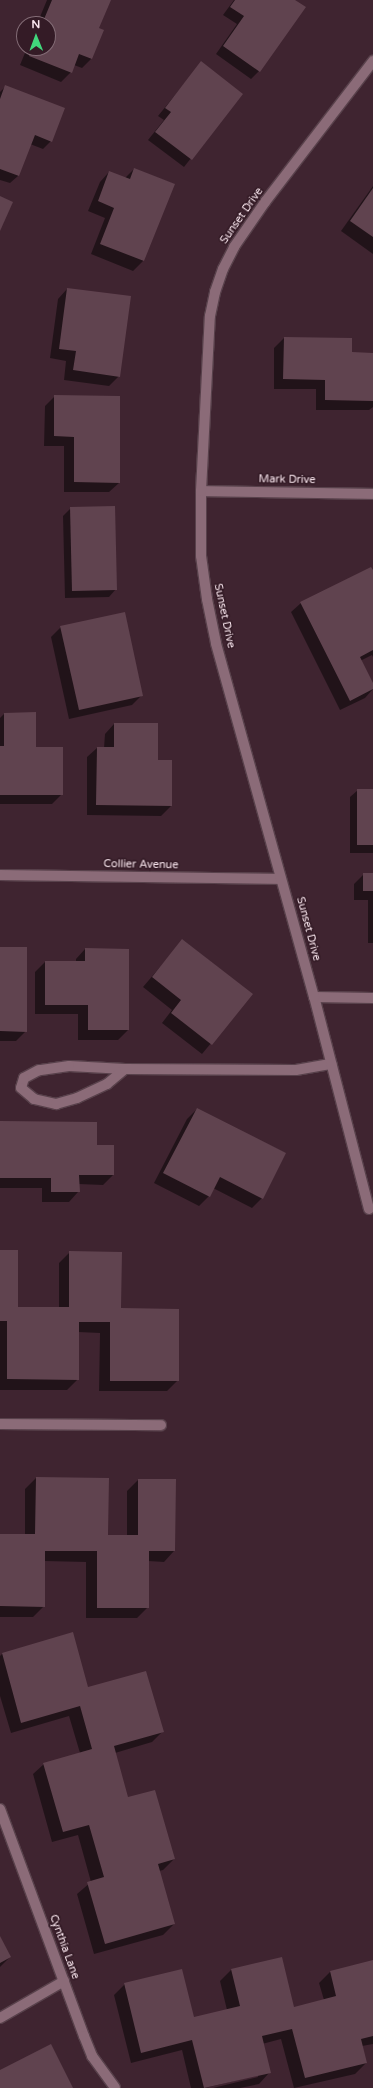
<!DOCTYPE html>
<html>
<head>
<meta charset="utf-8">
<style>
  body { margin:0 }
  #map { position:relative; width:373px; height:2088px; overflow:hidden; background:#3f2430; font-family:"Varela Round",sans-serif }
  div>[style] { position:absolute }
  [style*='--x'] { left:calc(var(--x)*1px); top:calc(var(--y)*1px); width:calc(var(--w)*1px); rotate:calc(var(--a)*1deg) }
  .shadow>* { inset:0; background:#0007 }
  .building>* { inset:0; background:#60434f }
  .roads { filter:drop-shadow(1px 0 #58414b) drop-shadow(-1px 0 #58414b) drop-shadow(0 1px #58414b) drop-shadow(0 -1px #58414b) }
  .lane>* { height:10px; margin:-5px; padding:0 5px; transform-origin:5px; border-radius:5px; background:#8b6b78 }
  .street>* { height:10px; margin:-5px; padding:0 5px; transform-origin:5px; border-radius:5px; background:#8b6b78 }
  span { translate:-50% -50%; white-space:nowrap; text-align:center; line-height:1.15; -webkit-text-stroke:3.5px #341b26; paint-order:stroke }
  .street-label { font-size:11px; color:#f9e6ee }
  .north { position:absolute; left:16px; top:16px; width:40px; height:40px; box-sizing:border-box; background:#341b26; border:1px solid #836c76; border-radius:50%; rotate:359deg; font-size:11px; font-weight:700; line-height:16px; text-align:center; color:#f9e6ee }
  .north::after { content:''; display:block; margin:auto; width:14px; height:18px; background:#41d77c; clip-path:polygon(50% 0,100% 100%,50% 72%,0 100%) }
</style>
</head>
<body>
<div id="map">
  <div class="shadow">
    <div style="clip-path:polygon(47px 0,107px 0,98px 29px,91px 59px,82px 68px,74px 65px,71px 72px,61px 82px,20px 65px,27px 48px,48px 48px,48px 24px,37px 24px)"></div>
    <div style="clip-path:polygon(234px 0,293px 0,259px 71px,251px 79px,216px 54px,237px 24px,223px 15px)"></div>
    <div style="clip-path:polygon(201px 63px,242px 94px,184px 167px,148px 140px,164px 120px,158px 116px)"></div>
    <div style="clip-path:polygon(6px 86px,51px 141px,43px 149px,30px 144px,18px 176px,10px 183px,0 180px,0 92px)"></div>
    <div style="clip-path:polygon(134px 169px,174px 184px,143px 261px,133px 271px,91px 254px,105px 218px,88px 211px,100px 182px,109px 172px,125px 178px)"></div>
    <div style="clip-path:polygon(373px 186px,373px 254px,341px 231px)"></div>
    <div style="clip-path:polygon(67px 289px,119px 376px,109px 386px,64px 380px,66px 361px,50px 358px,58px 299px)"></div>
    <div style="clip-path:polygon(284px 338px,351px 353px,373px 354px,373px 407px,369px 410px,316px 410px,316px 389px,274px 389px,274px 348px)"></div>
    <div style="clip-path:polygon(55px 396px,119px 483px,109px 492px,64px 492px,64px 446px,44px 446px,45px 406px)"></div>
    <div style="clip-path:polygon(71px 508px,116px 589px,109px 597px,65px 598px,63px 516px)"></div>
    <div style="clip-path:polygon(373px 573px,373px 657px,372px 655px,360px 661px,373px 685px,373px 689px,365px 698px,340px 710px,291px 612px,301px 603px)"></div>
    <div style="clip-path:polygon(61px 627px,142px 695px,132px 705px,69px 719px,51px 637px)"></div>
    <div style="clip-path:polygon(4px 714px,35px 748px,62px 794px,52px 804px,0 804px,0 718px)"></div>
    <div style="clip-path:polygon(114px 724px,157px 761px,171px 806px,161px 816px,87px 815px,87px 757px,97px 748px,104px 748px,105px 734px)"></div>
    <div style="clip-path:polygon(358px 790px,373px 790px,373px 853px,350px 853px,350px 797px)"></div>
    <div style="clip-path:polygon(364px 874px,373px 874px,373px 943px,368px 943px,368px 900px,354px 900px,354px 884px)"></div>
    <div style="clip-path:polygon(183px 940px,252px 994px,202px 1054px,162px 1023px,172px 1010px,143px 987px)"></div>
    <div style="clip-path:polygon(0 948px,26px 1031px,16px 1041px,0 1041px)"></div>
    <div style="clip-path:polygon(85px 949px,128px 1030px,118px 1040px,78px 1040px,78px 1014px,35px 1014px,35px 972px,45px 962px,76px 962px,76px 959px)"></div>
    <div style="clip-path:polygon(197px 1109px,285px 1153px,262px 1198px,252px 1208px,213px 1188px,209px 1196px,199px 1206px,154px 1183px,187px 1119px)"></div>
    <div style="clip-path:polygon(0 1122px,96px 1146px,113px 1175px,103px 1185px,78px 1184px,78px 1192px,69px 1202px,42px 1202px,42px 1188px,0 1188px)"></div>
    <div style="clip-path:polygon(0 1251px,17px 1308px,59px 1308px,59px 1263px,70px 1252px,120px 1309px,178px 1380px,167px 1391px,99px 1391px,100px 1333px,78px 1332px,78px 1379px,67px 1390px,0 1390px)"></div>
    <div style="clip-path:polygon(36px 1478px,107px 1536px,127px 1536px,127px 1491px,138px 1480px,174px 1551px,164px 1562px,148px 1561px,148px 1607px,137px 1618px,86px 1618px,86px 1562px,44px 1561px,44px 1606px,33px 1617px,0 1617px,0 1535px,25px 1535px,25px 1489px)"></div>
    <div style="clip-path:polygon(72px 1634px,87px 1688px,163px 1731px,152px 1742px,115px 1753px,127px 1799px,174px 1859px,163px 1870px,159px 1871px,174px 1924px,163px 1935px,94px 1954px,77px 1894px,91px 1882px,78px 1835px,52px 1842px,33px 1774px,44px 1764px,80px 1753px,69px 1716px,11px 1733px,0 1696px,0 1656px,2px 1654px)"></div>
    <div style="clip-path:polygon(0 1938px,10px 1957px,0 1967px)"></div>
    <div style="clip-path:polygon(281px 1958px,293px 2008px,324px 2000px,319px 1983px,330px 1972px,373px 1961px,373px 2044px,362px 2046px,366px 2063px,355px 2074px,294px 2088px,281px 2039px,262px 2044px,269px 2073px,259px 2084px,240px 2088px,213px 2088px,258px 2077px,258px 2075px,205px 2088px,191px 2088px,182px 2050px,131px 2063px,114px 1995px,125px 1984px,194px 2018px,227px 2010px,220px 1981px,231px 1970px)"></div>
  </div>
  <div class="building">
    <div style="clip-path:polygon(52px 0,111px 0,99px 28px,104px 30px,92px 59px,79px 54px,72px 73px,29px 56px,32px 48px,48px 48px,48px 24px,42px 24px)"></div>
    <div style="clip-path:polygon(235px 0,295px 0,306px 7px,260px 72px,223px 46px,244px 16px,230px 7px)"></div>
    <div style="clip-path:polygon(201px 61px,243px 94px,192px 160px,155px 132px,171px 112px,165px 108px)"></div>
    <div style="clip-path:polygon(5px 85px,65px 108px,52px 142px,35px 135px,19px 176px,0 169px,0 99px)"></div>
    <div style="clip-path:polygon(134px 168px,175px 184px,144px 261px,100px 244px,114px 208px,98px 201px,109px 171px,130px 179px)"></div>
    <div style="clip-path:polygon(373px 188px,373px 237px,350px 221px)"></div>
    <div style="clip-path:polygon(0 196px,13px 202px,0 231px)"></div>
    <div style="clip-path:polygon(67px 288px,131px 296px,120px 377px,73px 370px,76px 351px,59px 349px)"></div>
    <div style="clip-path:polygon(284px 337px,352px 338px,352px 352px,373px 353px,373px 401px,325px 400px,325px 380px,283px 379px)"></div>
    <div style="clip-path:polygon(54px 395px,120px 396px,120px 483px,74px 482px,74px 437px,54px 436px)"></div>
    <div style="clip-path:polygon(115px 506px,117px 590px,72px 591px,70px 507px)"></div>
    <div style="clip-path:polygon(371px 567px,373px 570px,373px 650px,360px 657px,373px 683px,373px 689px,350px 701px,300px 602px)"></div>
    <div style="clip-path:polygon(125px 612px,143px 696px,79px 710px,60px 626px)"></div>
    <div style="clip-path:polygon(36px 712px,36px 747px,63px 747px,63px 795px,0 795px,0 746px,4px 746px,4px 713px)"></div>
    <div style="clip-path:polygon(114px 723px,158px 723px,158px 760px,172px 760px,172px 806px,96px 805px,97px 747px,114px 747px)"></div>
    <div style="clip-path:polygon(357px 789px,373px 789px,373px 845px,357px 845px)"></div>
    <div style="clip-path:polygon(363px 873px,373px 873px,373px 891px,363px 891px)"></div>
    <div style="clip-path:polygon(182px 939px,253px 994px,212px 1045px,171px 1013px,181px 1000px,152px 977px)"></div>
    <div style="clip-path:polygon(0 947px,27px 947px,27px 1032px,0 1031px)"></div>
    <div style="clip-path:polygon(85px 948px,129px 949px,129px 1030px,88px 1030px,88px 1005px,45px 1005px,45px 961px,85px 961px)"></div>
    <div style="clip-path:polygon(197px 1108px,286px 1153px,263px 1199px,220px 1177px,210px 1197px,163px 1173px)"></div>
    <div style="clip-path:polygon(0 1121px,97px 1122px,97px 1145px,114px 1145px,114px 1175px,79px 1175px,80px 1192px,51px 1192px,51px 1178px,0 1178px)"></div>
    <div style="clip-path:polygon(0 1250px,18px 1250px,18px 1307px,69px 1307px,69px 1251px,122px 1252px,121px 1308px,179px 1309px,179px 1381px,110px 1381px,110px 1322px,79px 1322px,79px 1380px,7px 1379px,7px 1321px,0 1321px)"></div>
    <div style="clip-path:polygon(36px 1477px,109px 1478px,108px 1535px,138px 1535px,138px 1479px,176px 1479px,175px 1551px,149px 1551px,149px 1608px,97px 1608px,97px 1551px,45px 1551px,45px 1607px,0 1606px,0 1534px,35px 1534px)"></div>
    <div style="clip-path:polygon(73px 1632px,88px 1687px,146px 1671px,164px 1732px,114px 1746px,128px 1797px,155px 1790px,175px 1859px,158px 1864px,175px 1924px,105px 1944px,87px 1882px,104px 1877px,89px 1825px,63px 1832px,43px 1763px,92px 1749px,80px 1706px,21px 1723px,2px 1653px)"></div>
    <div style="clip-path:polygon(0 1936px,11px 1957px,0 1963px)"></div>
    <div style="clip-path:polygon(282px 1957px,294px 2007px,336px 1996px,330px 1971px,373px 1960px,373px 2036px,361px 2039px,367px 2063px,305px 2078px,292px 2029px,262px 2036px,271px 2073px,204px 2088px,192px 2040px,141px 2053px,124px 1983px,182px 1969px,194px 2017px,240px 2006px,231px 1969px)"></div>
    <div style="clip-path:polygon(51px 2044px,73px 2088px,0 2088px,0 2070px)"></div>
  </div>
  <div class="roads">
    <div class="lane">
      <div style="--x:125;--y:1069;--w:56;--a:-176.9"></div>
      <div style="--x:69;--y:1066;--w:30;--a:172"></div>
      <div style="--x:39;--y:1070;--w:17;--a:152"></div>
      <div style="--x:24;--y:1078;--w:10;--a:107"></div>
      <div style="--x:21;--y:1088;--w:17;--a:40"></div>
      <div style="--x:34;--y:1099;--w:23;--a:13"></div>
      <div style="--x:56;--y:1104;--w:22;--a:-16"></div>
      <div style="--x:77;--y:1098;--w:33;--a:-25"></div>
      <div style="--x:107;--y:1084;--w:23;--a:-40"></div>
      <div style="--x:125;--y:1069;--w:171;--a:0.3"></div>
      <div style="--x:296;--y:1070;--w:36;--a:-10"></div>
      <div style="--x:0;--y:1424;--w:161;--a:0.4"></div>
      <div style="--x:0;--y:2018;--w:74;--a:-30"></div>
    </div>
    <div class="street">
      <div style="--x:201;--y:491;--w:172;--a:1"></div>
      <div style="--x:0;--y:875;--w:281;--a:0.8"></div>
      <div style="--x:314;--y:997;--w:59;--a:1"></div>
      <div style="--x:369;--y:1209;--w:219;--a:-104.5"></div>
      <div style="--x:314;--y:997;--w:367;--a:-105.5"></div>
      <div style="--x:216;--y:643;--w:45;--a:-101.6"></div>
      <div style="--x:207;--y:599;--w:43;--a:-97.9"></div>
      <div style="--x:201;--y:556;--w:65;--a:-90"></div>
      <div style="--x:201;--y:491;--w:175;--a:-87.1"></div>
      <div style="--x:210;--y:316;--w:25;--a:-78"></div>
      <div style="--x:215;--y:292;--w:24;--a:-71"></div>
      <div style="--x:223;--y:269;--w:25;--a:-63"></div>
      <div style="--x:234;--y:247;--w:55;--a:-55.4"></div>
      <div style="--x:265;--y:202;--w:178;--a:-52.5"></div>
      <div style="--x:0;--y:1809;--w:242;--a:69.7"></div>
      <div style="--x:84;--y:2036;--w:22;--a:68"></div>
      <div style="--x:92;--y:2056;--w:39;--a:54"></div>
    </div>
  </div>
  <div class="street-label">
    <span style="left:242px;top:216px;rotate:-55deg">Sunset Drive</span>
    <span style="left:287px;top:480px;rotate:1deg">Mark Drive</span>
    <span style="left:224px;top:616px;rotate:78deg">Sunset Drive</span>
    <span style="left:141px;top:865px;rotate:1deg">Collier Avenue</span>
    <span style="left:308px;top:929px;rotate:75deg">Sunset Drive</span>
    <span style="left:64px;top:1947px;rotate:70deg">Cynthia Lane</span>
  </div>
  <div class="north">N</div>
</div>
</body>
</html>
